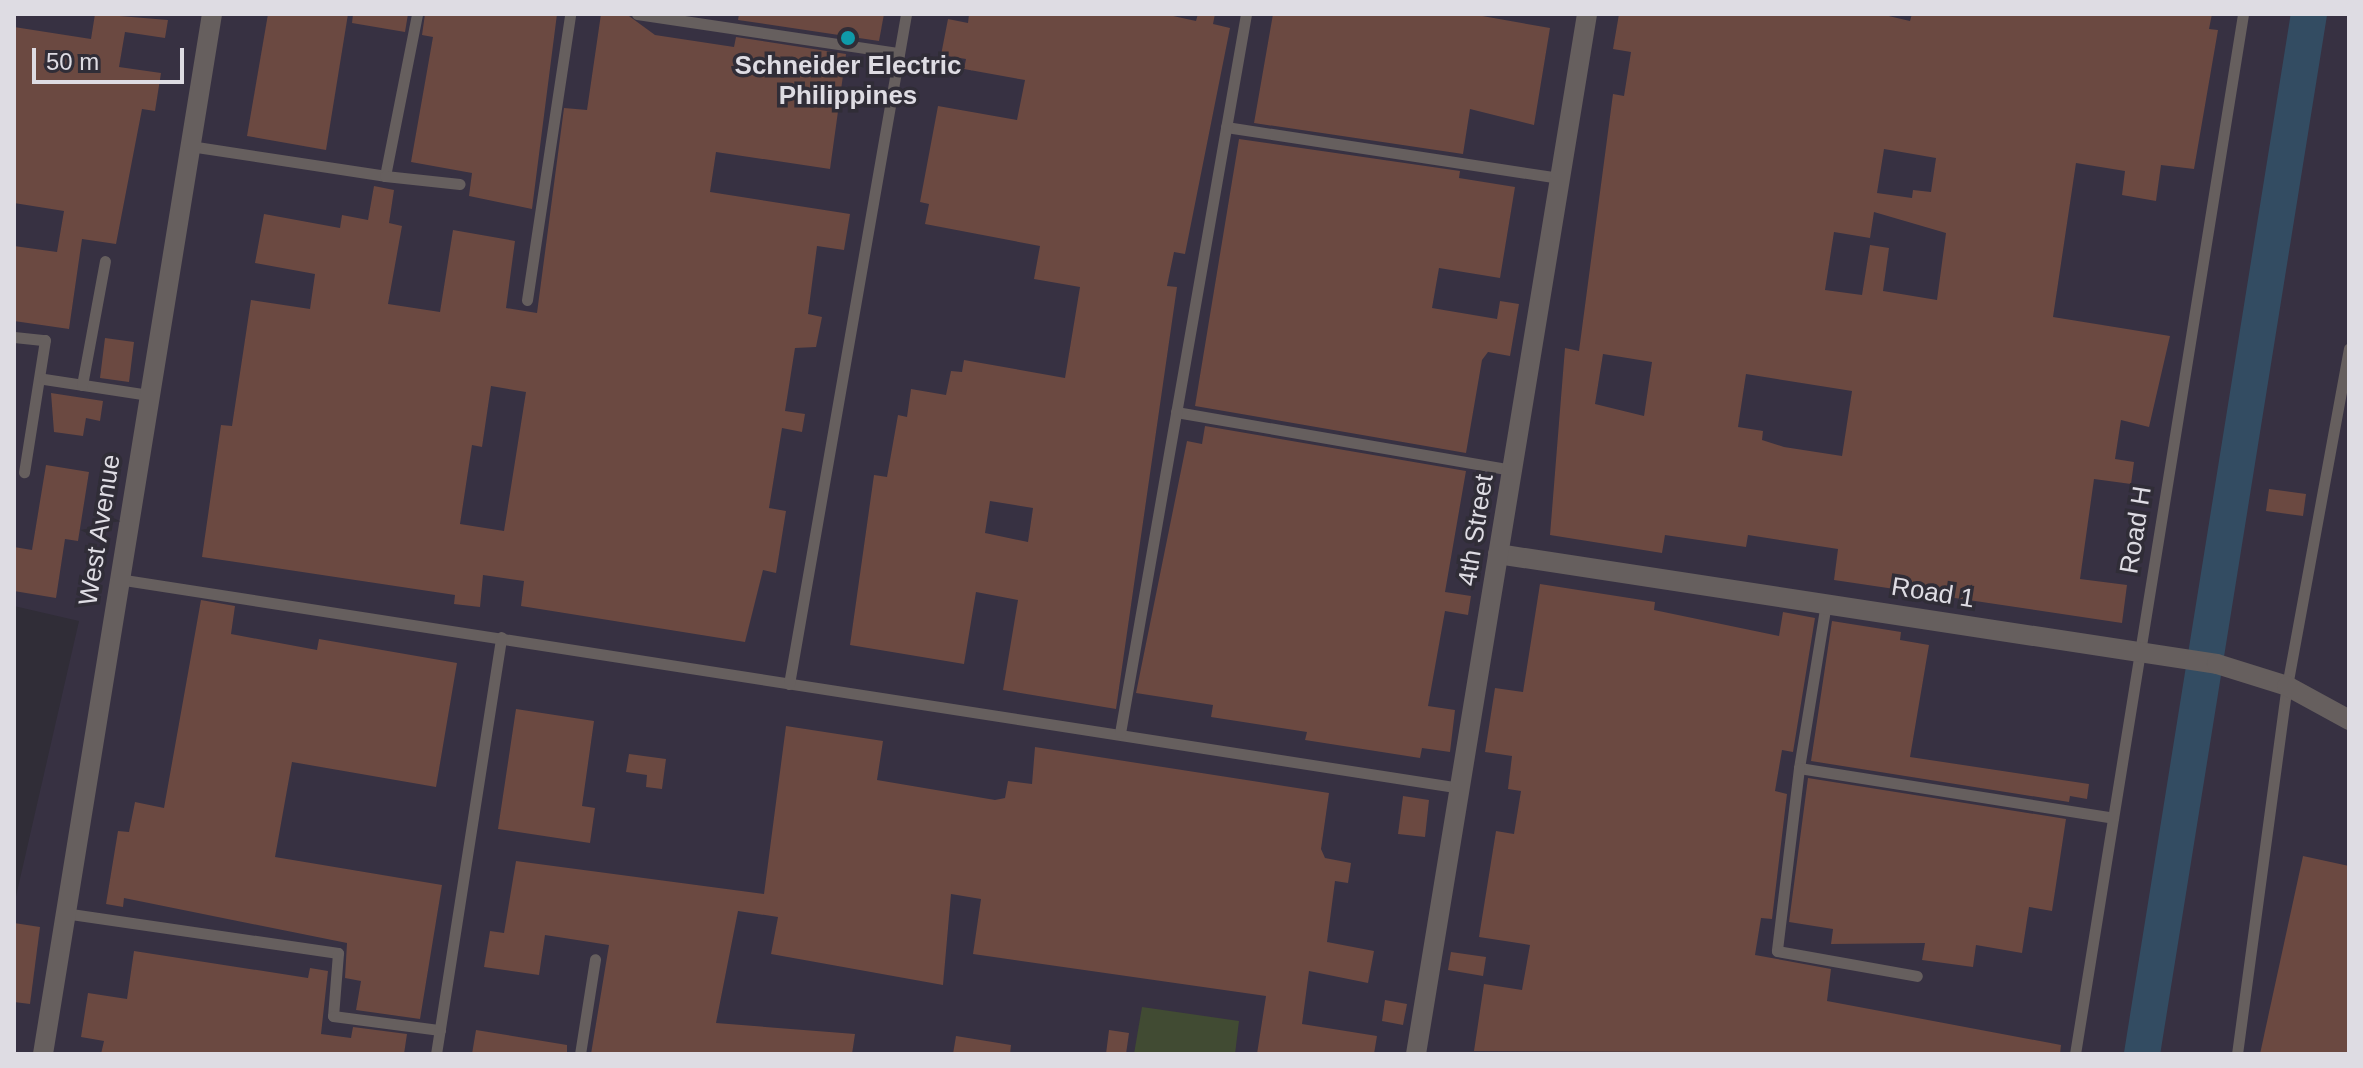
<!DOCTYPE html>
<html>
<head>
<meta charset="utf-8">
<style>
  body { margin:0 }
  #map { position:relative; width:2363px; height:1068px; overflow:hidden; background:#302d37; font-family:Helvetica,sans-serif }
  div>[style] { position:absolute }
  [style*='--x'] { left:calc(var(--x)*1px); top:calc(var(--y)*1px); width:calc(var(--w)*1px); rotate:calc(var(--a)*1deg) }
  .built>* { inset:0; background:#373142 }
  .green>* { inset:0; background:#414b33 }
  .river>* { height:36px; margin:-18px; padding:0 18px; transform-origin:18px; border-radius:18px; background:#334c62 }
  .building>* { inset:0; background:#6b4941 }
  .lane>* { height:11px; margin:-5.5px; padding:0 5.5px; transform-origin:5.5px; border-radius:5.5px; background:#665f5e }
  .street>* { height:20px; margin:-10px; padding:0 10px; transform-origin:10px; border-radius:10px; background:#665f5e }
  .dots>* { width:22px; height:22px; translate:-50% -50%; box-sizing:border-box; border:4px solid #302d37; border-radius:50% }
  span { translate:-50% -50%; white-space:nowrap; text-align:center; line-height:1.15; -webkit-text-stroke:7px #302d37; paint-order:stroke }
  .poi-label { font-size:26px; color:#dedce3; font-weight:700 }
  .street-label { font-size:26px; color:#dedce3 }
  .frame { position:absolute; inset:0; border:16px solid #dedce3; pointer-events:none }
  .scale { position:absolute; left:32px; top:48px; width:152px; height:36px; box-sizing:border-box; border:4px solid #dedce3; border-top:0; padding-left:10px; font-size:24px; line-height:28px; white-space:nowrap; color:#dedce3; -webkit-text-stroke:6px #302d37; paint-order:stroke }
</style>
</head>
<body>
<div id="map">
  <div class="built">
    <div style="clip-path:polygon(14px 14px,2349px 14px,2349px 1054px,14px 1054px,14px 905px,79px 621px,14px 606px)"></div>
  </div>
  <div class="green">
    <div style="clip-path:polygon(1142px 1007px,1239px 1021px,1235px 1054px,1134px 1054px)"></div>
  </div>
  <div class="river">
    <div style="--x:2142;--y:1054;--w:1053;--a:-80.88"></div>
  </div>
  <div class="building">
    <div style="clip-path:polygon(95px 14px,168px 20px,165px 38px,125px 32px,119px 67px,161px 73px,155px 111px,142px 109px,116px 244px,82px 239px,69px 329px,14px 321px,14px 246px,57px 252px,64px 211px,14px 203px,14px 27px,91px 39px)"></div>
    <div style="clip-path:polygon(268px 14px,348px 14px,326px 150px,247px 136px)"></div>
    <div style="clip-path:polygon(353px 14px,408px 14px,405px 32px,352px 23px)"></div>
    <div style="clip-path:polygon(425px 14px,557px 14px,532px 209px,469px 196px,472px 173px,411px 162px,433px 37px,422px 35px)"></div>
    <div style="clip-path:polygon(evenodd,601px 14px,629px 16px,655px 35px,734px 47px,736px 37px,846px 54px,830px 169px,716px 152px,710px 192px,850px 214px,844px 250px,817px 246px,808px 314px,822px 317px,816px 347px,795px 348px,785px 411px,805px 414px,802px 432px,782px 428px,769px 508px,786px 511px,776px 573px,763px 570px,745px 642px,521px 606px,524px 581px,483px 575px,480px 607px,454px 604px,455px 595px,202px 557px,221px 425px,232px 426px,251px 300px,310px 309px,315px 274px,255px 263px,264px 214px,340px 228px,342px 215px,368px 220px,374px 186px,394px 190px,389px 223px,402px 226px,388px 304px,440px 312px,453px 230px,515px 241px,506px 308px,537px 313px,564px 108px,587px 110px,601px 14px,491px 386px,526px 392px,504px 531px,460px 524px,472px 445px,482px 447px,491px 386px)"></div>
    <div style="clip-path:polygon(739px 14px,884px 14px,879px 41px,738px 20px)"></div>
    <div style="clip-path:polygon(evenodd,969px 14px,1164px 14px,1196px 21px,1198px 14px,1215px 14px,1213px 24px,1230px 28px,1185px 254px,1174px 252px,1167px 286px,1177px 287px,1116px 709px,1003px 690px,1018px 600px,976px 592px,964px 664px,850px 645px,874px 475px,887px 477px,898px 415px,907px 417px,911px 389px,946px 395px,951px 371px,962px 372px,964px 360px,1065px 378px,1080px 287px,1034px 279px,1040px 246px,925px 224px,929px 204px,920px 202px,938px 106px,1017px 120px,1025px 80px,964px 69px,966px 59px,941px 55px,948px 19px,968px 23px,969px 14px,990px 501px,1033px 508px,1028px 542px,985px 533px,990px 501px)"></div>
    <div style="clip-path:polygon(1273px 14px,1471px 14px,1550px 28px,1534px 125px,1470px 109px,1463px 154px,1254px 123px)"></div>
    <div style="clip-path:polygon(evenodd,1619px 14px,1880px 14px,1910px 21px,1912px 14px,2212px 14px,2209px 29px,2218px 30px,2194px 169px,2161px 165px,2156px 201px,2122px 195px,2125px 171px,2076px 163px,2053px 317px,2170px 336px,2149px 427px,2121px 420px,2115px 459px,2134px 462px,2131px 484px,2094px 479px,2080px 579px,2127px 585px,2122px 623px,1834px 580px,1838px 549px,1748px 535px,1746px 547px,1665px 535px,1662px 553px,1550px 535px,1565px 348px,1579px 351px,1613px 94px,1624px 96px,1631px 52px,1613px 49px,1619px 14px,1884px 149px,1936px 158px,1931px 192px,1913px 190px,1912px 198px,1877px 193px,1884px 149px,1619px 14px,1874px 212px,1946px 233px,1937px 300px,1883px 291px,1889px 248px,1870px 245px,1862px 295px,1825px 290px,1834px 232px,1870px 238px,1874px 212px,1619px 14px,1603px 354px,1652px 362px,1644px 416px,1595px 404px,1603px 354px,1619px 14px,1746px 374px,1852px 391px,1842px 456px,1784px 447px,1762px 440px,1763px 431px,1738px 427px,1746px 374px)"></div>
    <div style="clip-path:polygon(1239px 139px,1460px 171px,1459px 178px,1515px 187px,1500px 278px,1439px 268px,1432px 308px,1497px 319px,1500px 301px,1519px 304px,1510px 356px,1488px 352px,1482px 360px,1466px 453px,1195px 406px)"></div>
    <div style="clip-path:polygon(105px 338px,134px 342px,129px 382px,100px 378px)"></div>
    <div style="clip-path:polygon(51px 393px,103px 401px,100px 421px,86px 418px,83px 436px,54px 432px)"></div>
    <div style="clip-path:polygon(1205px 426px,1466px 471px,1445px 592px,1471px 596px,1468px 615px,1445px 611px,1428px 706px,1455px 710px,1450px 752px,1422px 748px,1420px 758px,1305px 740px,1307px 732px,1211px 717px,1213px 705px,1136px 693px,1187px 441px,1202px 444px)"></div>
    <div style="clip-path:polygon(46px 465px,89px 472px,78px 541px,65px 539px,56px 598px,14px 591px,14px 547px,32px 550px)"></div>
    <div style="clip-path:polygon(2269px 489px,2306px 494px,2303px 516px,2266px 511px)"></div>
    <div style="clip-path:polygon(1540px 584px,1655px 602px,1654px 610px,1779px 636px,1783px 612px,1815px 618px,1793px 752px,1782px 750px,1775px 791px,1787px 794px,1772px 919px,1761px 918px,1755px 955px,1831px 969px,1827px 1001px,2061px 1045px,2060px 1054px,1474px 1051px,1484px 984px,1522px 990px,1530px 945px,1479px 937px,1496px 831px,1514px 834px,1521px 791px,1508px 789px,1512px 756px,1485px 752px,1495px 688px,1523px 692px)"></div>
    <div style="clip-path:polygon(201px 600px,235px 606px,231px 634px,317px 650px,319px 639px,457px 663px,436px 787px,292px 762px,275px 857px,442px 885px,420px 1019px,356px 1010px,361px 981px,345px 978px,347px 943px,124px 898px,123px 907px,106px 904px,118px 831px,129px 832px,135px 802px,164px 808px)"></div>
    <div style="clip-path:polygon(1832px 621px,1901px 632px,1900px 640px,1929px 645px,1910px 757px,2089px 784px,2087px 799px,2070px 796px,2069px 802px,1811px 761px)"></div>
    <div style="clip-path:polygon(516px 709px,594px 721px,582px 806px,595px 808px,590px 843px,498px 829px)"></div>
    <div style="clip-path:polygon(786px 726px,883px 741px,877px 780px,995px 800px,1005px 798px,1008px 781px,1032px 784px,1035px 747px,1329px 793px,1321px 849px,1325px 858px,1351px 863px,1348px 883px,1335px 881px,1327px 942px,1374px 951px,1368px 983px,1309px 971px,1302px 1024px,1377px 1036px,1374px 1054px,1257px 1054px,1266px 996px,973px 954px,981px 899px,951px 894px,943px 985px,771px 954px,778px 917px,738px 911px,716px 1023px,855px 1034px,852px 1054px,591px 1054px,609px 945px,545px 935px,539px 975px,484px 967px,490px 931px,504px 933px,516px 861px,764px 894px)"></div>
    <div style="clip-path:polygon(629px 754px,666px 759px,662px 789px,646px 787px,647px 775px,626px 772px)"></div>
    <div style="clip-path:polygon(1808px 778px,2066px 819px,2052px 911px,2029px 907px,2022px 953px,1976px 945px,1973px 967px,1922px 960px,1925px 943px,1831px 944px,1833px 929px,1789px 922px)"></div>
    <div style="clip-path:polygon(1403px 796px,1429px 800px,1425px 837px,1398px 834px)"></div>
    <div style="clip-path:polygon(2303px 856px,2349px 866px,2349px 1054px,2260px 1054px)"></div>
    <div style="clip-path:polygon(14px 923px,40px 927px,30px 1004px,14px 1002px)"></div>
    <div style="clip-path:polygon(134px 951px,308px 978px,310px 968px,328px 971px,321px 1034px,351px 1038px,353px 1027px,407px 1034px,404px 1054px,101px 1054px,104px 1041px,81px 1037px,88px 993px,127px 999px)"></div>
    <div style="clip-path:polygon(1451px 952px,1486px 957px,1483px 976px,1448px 970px)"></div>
    <div style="clip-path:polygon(1385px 1000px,1407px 1004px,1403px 1025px,1382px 1021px)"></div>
    <div style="clip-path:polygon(476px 1030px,567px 1045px,567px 1054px,472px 1054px)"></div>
    <div style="clip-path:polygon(1109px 1030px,1129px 1033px,1126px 1054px,1106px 1054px)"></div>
    <div style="clip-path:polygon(956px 1036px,1011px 1045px,1010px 1054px,953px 1054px)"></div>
  </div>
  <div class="lane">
    <div style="--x:637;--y:14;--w:265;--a:8.5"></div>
    <div style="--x:1226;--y:127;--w:339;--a:8.7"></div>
    <div style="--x:190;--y:146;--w:197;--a:8.7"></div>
    <div style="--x:385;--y:176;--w:165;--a:-78.8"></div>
    <div style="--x:385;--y:176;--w:75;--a:6.1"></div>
    <div style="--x:527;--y:300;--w:289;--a:-81.4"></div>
    <div style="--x:14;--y:337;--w:31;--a:6"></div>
    <div style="--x:45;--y:340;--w:134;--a:99"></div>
    <div style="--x:44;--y:379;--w:106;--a:8.7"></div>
    <div style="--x:82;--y:385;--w:126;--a:-79.5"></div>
    <div style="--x:1176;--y:412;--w:341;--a:9.8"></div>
    <div style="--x:118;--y:579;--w:1358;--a:8.85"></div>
    <div style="--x:1826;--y:603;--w:167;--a:99.3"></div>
    <div style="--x:1799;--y:768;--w:318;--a:9"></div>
    <div style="--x:789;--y:684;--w:680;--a:-80.09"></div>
    <div style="--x:1120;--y:733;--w:730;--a:-80.06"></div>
    <div style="--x:1799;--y:768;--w:184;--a:96.9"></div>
    <div style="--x:1777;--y:951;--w:142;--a:10.1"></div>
    <div style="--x:64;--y:913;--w:277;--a:8.3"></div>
    <div style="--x:338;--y:953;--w:63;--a:94.5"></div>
    <div style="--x:333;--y:1016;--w:108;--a:7.5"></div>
    <div style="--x:436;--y:1054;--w:422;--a:-81.1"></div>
    <div style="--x:580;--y:1054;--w:96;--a:-81"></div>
    <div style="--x:2075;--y:1054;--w:1053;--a:-80.82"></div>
    <div style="--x:2237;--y:1054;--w:371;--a:-82.3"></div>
    <div style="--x:2287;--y:686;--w:343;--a:-79.6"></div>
  </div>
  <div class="street">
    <div style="--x:1498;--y:554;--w:727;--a:8.7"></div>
    <div style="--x:2217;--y:664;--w:73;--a:17.4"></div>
    <div style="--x:2287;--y:686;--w:71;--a:28.7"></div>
    <div style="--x:43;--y:1054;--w:1054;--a:-80.77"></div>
    <div style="--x:1416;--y:1054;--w:1054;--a:-80.66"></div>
  </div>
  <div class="dots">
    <div style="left:848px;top:38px;background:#0f9aa8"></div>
  </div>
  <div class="poi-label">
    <span style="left:848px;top:81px">Schneider Electric<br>Philippines</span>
  </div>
  <div class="street-label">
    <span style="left:100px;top:530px;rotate:-81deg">West Avenue</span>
    <span style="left:1476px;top:530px;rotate:-81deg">4th Street</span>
    <span style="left:2136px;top:530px;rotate:-81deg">Road H</span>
    <span style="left:1933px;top:593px;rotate:9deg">Road 1</span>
  </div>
  <div class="frame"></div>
  <div class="scale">50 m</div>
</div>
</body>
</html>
